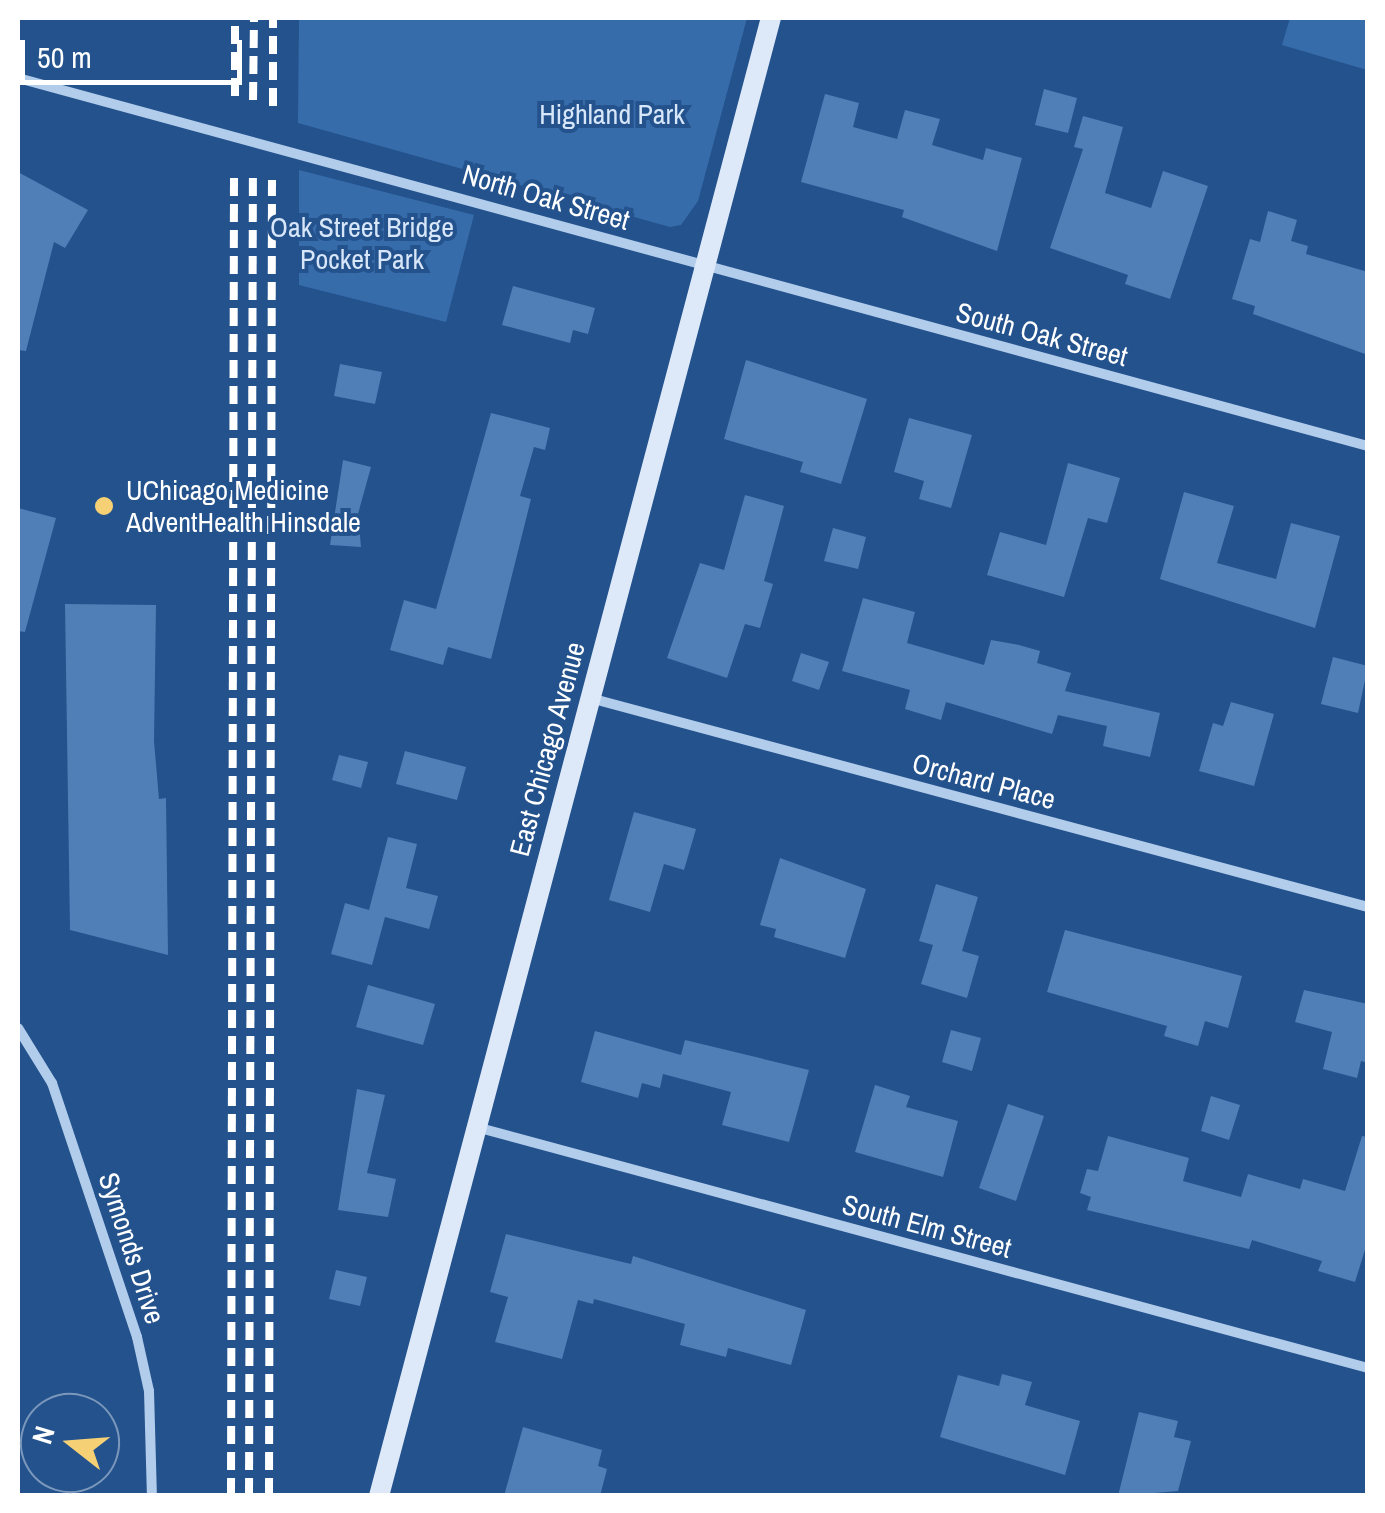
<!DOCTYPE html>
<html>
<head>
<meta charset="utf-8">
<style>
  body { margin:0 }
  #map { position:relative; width:1385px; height:1513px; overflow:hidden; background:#23528d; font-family:"Archivo Narrow",sans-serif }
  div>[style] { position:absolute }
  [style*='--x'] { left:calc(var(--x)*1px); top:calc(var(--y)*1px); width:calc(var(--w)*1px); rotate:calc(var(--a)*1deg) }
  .green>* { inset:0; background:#376caa }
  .building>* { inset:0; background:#507eb6 }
  .street>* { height:10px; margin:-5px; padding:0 5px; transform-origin:5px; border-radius:5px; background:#b2cceb }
  .secondary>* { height:20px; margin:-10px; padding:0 10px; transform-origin:10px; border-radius:10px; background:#dde9f9 }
  .rail>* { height:8px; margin-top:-4px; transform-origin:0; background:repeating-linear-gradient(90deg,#fff 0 18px,transparent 0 26px) }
  .dots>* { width:28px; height:28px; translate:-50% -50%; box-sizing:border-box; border:5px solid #23528d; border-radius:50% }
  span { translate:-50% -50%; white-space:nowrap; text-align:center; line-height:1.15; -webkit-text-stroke:8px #23528d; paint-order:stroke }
  .park-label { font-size:28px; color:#d7e6f8 }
  .street-label { font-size:28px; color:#fff }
  .poi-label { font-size:28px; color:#fff }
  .left { translate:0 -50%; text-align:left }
  .frame { position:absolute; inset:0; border:20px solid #fff; pointer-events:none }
  .north { position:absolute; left:20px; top:1393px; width:100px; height:100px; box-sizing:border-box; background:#23528d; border:2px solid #7b97bb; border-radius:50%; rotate:287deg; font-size:28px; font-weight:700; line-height:40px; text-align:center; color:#fff }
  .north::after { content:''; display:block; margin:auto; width:35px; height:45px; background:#f6d075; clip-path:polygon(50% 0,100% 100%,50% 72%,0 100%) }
  .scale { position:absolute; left:20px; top:40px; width:222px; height:45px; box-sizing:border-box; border:5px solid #fff; border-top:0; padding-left:12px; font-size:30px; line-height:35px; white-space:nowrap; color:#fff; -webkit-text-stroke:8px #23528d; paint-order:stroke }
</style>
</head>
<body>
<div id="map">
  <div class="green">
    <div style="clip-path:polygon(299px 18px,747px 18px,698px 201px,681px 225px,670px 227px,298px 123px)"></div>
    <div style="clip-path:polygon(1290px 18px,1367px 18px,1367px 70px,1282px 45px)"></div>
    <div style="clip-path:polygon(299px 170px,474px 215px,446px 322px,299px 285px)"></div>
  </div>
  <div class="building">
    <div style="clip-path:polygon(1044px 89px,1077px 98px,1068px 133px,1035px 125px)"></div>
    <div style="clip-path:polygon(825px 94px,859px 103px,853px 127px,897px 139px,905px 110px,940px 119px,932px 145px,983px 160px,986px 148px,1022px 158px,997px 251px,902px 217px,904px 210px,801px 182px)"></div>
    <div style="clip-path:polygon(1083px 116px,1123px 127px,1105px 193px,1151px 208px,1163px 171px,1208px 186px,1170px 299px,1125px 284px,1128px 275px,1050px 248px,1083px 149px,1074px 147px)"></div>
    <div style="clip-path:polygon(18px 172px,88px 210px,65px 248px,54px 242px,26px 351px,18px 350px)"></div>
    <div style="clip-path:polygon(1268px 211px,1297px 220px,1291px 241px,1308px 246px,1306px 254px,1368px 272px,1368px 355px,1253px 314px,1255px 306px,1232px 299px,1250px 239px,1260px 242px)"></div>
    <div style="clip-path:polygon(513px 286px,595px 308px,588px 334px,573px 330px,570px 343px,502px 325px)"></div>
    <div style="clip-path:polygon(746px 360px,867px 399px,841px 484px,800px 472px,803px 462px,724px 439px)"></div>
    <div style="clip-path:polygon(340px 364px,382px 372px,375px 404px,334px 396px)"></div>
    <div style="clip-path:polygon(491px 413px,550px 428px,545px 450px,534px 447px,520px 496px,531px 499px,491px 659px,448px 647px,443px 665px,390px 650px,404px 600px,436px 609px)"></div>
    <div style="clip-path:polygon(909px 418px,972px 435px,951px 508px,919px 499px,924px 481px,894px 472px)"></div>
    <div style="clip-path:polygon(343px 460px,371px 467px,358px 514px,361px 547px,330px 545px)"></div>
    <div style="clip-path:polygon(1068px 463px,1120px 478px,1107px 523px,1088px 518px,1064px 597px,987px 575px,1000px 532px,1046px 545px)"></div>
    <div style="clip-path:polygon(1184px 492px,1234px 506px,1217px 563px,1276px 579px,1291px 523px,1340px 536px,1315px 628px,1160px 579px)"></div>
    <div style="clip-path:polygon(745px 495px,784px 506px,764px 581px,773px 584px,760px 628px,745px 624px,727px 678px,667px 658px,700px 563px,724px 570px)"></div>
    <div style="clip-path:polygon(18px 508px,56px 518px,25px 632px,18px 631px)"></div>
    <div style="clip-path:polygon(833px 528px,866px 537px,858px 569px,824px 561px)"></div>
    <div style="clip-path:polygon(863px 598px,915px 612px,907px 643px,984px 665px,991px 640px,1019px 645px,1040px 651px,1037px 663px,1071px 673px,1065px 691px,1160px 713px,1150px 757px,1103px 746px,1107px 726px,1058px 715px,1052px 734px,946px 702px,941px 720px,905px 709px,910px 690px,842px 671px)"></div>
    <div style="clip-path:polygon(65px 604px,156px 605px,154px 741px,159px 799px,166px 798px,168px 955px,70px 930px)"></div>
    <div style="clip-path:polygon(801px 653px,829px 662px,819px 690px,792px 681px)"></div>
    <div style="clip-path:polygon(1333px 657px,1368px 666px,1358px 713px,1321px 704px)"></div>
    <div style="clip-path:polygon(1231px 702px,1274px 714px,1254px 786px,1199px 771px,1213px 723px,1223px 726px)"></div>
    <div style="clip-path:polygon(405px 751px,466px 767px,457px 800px,396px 784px)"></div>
    <div style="clip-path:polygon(339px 755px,368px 762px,361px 788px,332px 780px)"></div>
    <div style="clip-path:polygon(634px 812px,696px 829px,684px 870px,664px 864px,650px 912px,609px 900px)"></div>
    <div style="clip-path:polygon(388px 837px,417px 844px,406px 888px,438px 896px,429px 929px,385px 917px,372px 965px,331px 954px,345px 903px,369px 910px)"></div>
    <div style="clip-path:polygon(780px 858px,866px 889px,845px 958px,774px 937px,776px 929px,760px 925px)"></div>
    <div style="clip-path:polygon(936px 884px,978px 897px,962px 951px,979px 956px,967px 998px,921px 984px,933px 945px,919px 941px)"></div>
    <div style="clip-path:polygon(1065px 930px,1242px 976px,1228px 1028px,1205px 1021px,1198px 1046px,1164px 1036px,1167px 1026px,1047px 992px)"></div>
    <div style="clip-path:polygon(368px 985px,435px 1004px,423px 1045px,356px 1027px)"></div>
    <div style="clip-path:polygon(1304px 990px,1368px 1004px,1368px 1063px,1361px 1061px,1357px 1078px,1323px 1069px,1332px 1032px,1295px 1022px)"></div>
    <div style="clip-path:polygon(951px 1030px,981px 1038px,972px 1071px,942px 1062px)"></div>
    <div style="clip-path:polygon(595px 1031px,681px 1055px,685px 1040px,809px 1070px,789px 1142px,722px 1125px,731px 1092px,663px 1074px,660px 1088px,642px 1083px,638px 1098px,581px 1082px)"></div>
    <div style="clip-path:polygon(875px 1085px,910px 1096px,906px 1107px,958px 1121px,943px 1177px,855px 1152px)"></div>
    <div style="clip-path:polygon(357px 1089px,385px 1095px,367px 1173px,396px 1179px,388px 1217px,338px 1210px)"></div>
    <div style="clip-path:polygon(1211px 1096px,1240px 1105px,1229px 1140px,1201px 1131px)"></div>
    <div style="clip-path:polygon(1008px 1104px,1044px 1116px,1016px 1201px,979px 1188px)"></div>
    <div style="clip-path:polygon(1108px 1136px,1189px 1158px,1183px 1181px,1241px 1197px,1248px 1174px,1300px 1189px,1303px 1179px,1345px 1191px,1362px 1136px,1368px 1137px,1368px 1240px,1355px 1282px,1318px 1271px,1322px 1261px,1252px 1240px,1249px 1249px,1087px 1210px,1091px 1197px,1080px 1193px,1087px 1169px,1098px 1171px)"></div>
    <div style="clip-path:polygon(506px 1234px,631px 1264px,633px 1256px,806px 1310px,791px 1365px,728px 1348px,726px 1357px,680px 1345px,685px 1324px,594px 1299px,593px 1304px,578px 1300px,562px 1359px,495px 1342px,508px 1297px,490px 1292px)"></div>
    <div style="clip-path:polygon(336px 1270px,367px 1277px,360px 1306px,329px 1299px)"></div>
    <div style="clip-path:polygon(1002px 1374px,1032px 1382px,1025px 1405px,1080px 1421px,1065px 1475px,940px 1437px,958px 1375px,999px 1386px)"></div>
    <div style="clip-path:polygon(1139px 1412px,1178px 1421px,1174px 1437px,1191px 1441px,1178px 1491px,1118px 1496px)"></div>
    <div style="clip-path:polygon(523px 1427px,602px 1450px,598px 1466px,607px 1469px,600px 1496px,504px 1496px)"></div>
  </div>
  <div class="street">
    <div style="--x:18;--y:78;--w:1399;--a:15.25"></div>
    <div style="--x:590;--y:698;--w:806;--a:15.04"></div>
    <div style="--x:18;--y:1028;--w:65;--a:58.3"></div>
    <div style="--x:52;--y:1083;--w:268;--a:71.5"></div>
    <div style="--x:137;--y:1337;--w:55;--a:77.5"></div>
    <div style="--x:149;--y:1391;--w:105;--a:88.4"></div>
    <div style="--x:476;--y:1127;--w:924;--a:15.12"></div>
  </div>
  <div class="secondary">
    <div style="--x:379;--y:1496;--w:1529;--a:-75.15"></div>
  </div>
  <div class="rail">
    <div style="--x:235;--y:96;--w:78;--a:-90"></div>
    <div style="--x:253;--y:100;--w:82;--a:-89.3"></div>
    <div style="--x:273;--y:106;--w:88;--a:-90"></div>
    <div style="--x:231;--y:1496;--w:1326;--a:-89.87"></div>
    <div style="--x:249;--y:1496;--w:1326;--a:-89.83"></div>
    <div style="--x:269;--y:1496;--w:1316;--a:-89.87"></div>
  </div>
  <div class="dots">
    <div style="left:104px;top:506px;background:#f6d075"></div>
  </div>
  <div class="park-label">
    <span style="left:612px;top:114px">Highland Park</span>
    <span style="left:362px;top:243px">Oak Street Bridge<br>Pocket Park</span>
  </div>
  <div class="street-label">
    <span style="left:546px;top:197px;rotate:16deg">North Oak Street</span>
    <span style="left:1042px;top:334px;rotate:15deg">South Oak Street</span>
    <span style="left:547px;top:749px;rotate:-75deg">East Chicago Avenue</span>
    <span style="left:984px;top:781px;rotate:15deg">Orchard Place</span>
    <span style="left:927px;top:1226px;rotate:15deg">South Elm Street</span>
    <span style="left:132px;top:1248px;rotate:72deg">Symonds Drive</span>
  </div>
  <div class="poi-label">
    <span class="left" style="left:126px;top:506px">UChicago Medicine<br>AdventHealth Hinsdale</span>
  </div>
  <div class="frame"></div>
  <div class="north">N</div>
  <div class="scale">50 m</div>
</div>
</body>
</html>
